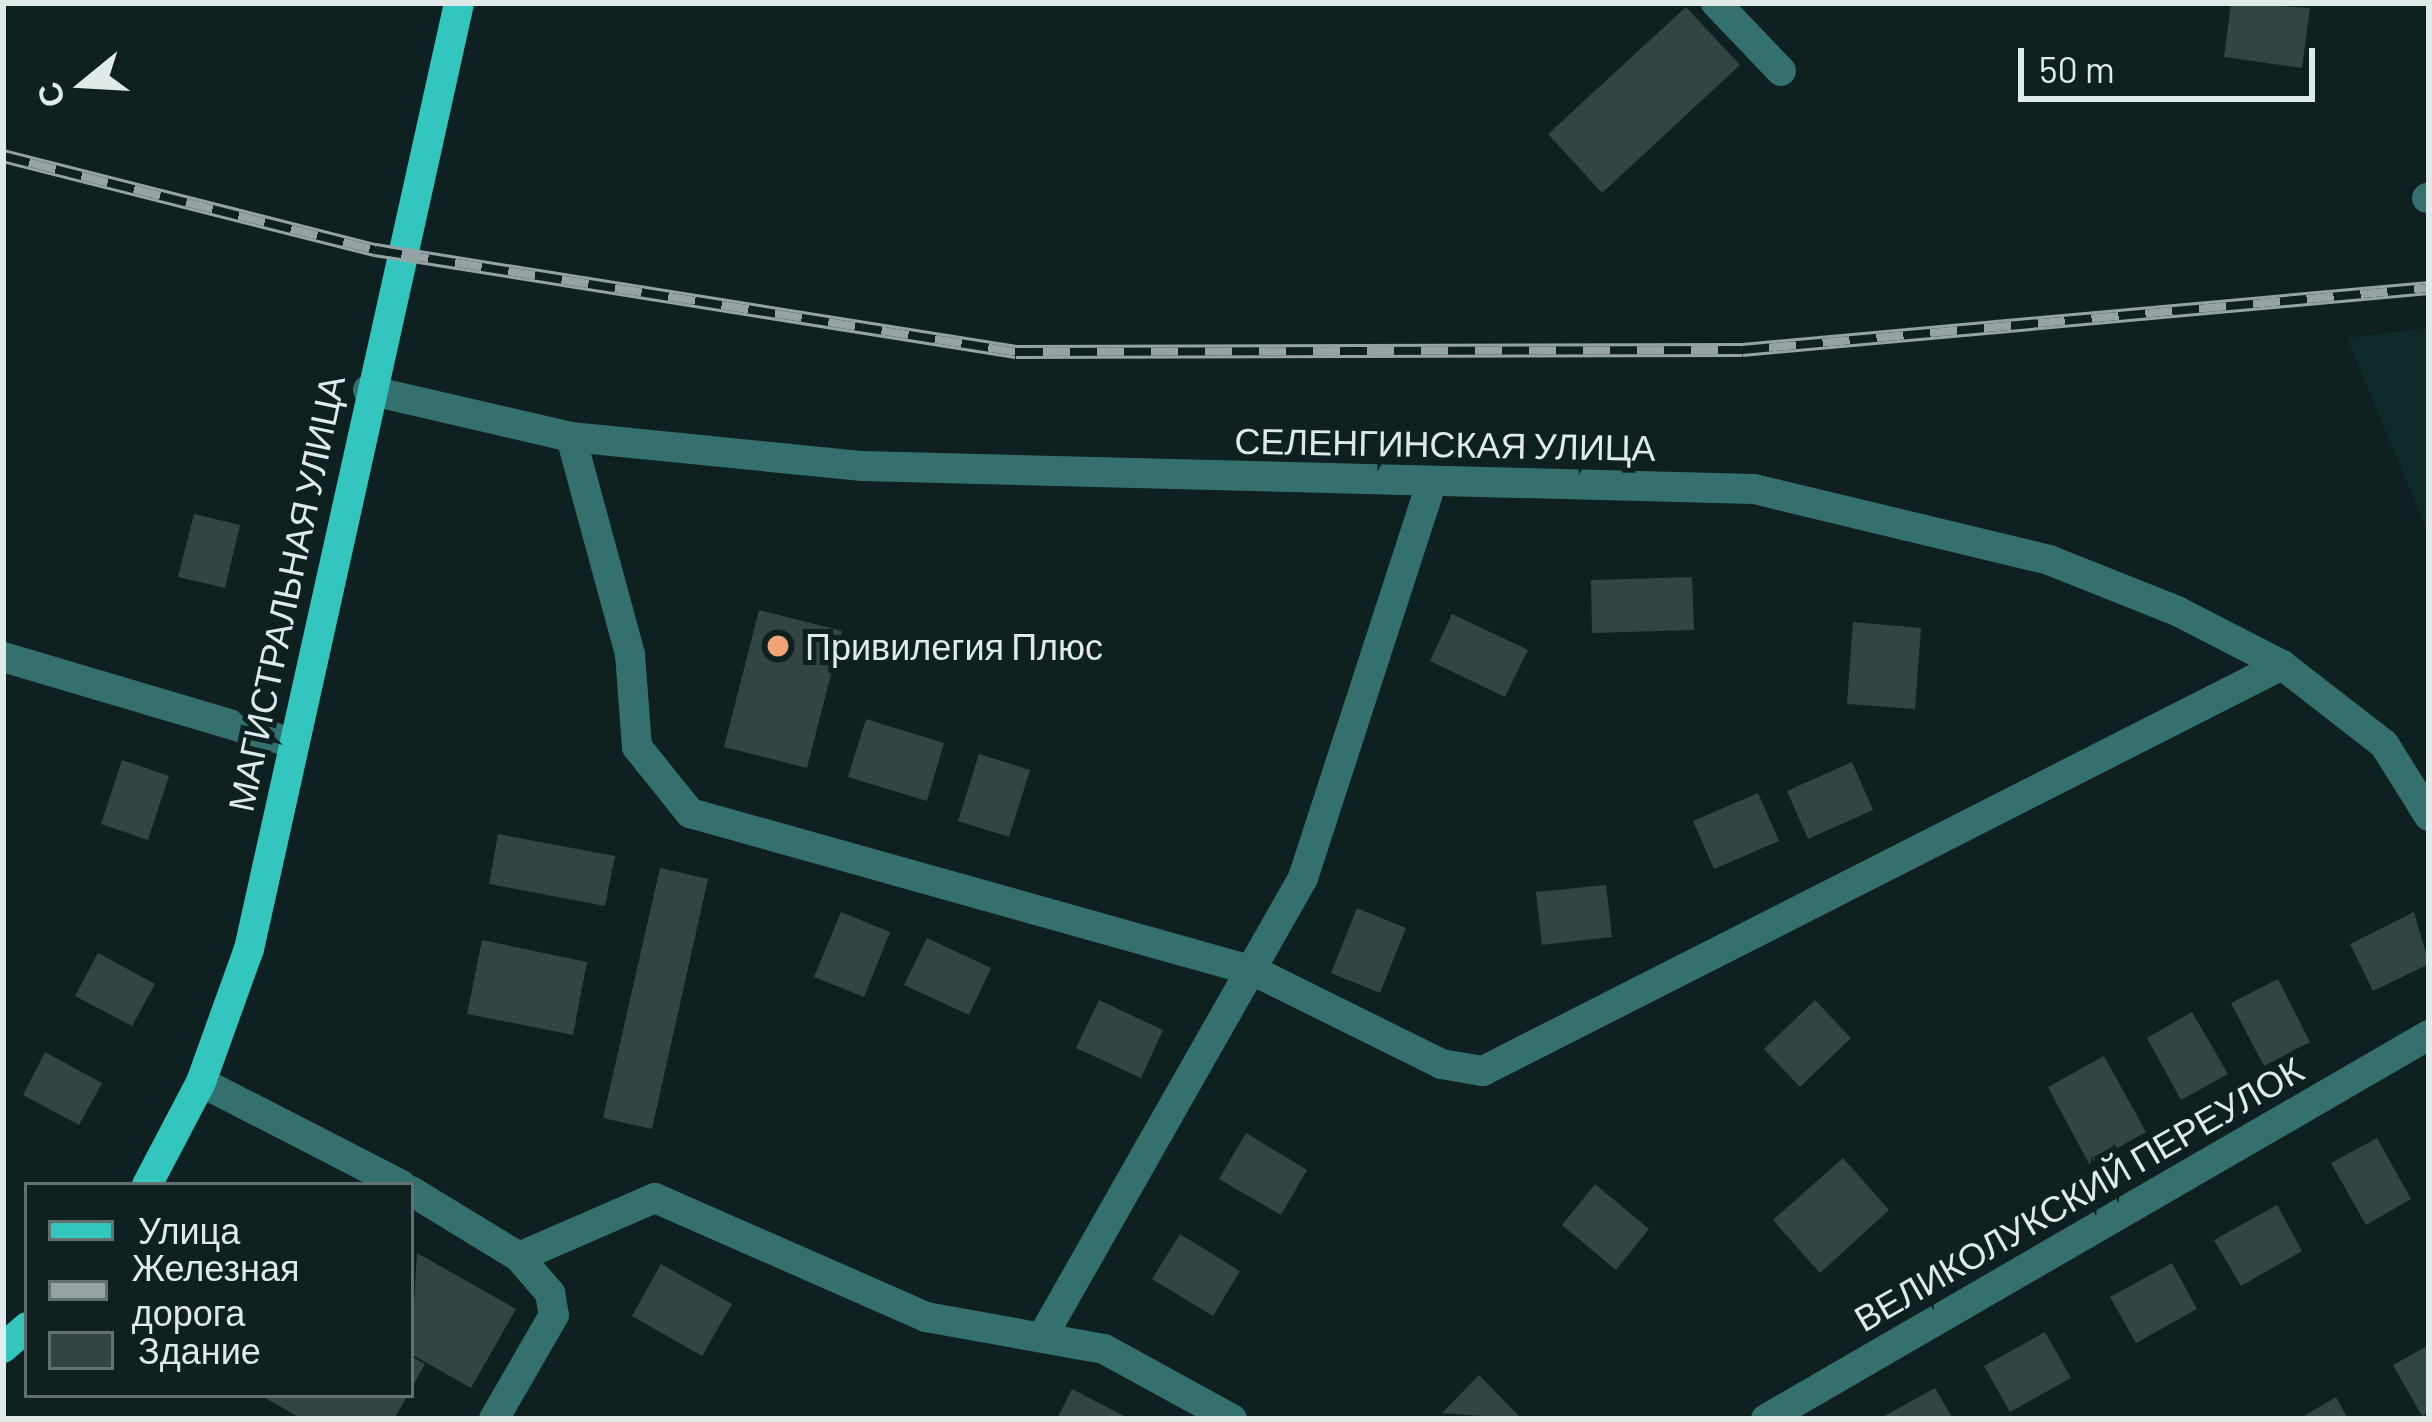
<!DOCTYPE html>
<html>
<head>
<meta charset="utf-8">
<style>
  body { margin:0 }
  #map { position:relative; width:2432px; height:1422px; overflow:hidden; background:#0e201f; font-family:Barlow,sans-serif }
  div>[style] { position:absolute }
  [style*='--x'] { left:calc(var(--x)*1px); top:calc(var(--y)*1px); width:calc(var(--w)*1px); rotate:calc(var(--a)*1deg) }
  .built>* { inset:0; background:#0f2b29 }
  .building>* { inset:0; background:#324543 }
  .minor>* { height:30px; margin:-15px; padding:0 15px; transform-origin:15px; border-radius:15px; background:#34706d }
  .major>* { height:30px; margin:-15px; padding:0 15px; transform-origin:15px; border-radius:15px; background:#32c6bf }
  .rail>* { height:14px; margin-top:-7px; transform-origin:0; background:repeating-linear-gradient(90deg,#0e201f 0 27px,#96a3a2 0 54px); box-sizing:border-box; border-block:3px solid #96a3a2 }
  .dots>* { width:33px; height:33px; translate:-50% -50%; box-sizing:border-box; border:6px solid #0e201f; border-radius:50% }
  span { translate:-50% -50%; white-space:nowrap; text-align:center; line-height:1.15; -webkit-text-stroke:10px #0e201f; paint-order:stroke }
  .street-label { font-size:36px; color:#dfeae9 }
  .poi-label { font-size:36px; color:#dfeae9 }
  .left { translate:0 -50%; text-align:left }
  .frame { position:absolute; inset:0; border:6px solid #dfeae9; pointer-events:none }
  .legend { position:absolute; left:24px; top:1182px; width:390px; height:216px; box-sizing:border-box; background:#0e201f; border:3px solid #627170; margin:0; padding:15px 21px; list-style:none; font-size:36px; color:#dfeae9 }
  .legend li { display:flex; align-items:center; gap:24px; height:60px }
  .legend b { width:60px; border:3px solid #627170 }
  .north { position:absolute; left:24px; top:24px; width:120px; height:120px; -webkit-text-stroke:9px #0e201f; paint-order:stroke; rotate:252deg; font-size:33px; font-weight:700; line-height:48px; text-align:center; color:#dfeae9 }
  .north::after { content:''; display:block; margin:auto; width:42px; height:54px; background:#dfeae9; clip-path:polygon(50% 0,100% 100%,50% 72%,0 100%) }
  .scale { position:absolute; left:2018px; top:48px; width:297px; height:54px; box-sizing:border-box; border:6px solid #dfeae9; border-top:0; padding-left:15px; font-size:36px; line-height:42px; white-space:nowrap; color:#dfeae9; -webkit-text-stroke:9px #0e201f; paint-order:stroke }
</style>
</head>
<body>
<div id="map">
  <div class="built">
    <div style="clip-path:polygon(2429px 328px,2429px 535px,2347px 338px)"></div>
  </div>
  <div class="building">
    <div style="clip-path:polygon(2231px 3px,2310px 8px,2302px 68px,2224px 57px)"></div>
    <div style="clip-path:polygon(1686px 7px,1740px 65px,1602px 193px,1548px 134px)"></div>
    <div style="clip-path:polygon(194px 514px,240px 525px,225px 588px,178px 577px)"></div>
    <div style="clip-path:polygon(1692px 577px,1694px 630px,1592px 633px,1591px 580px)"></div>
    <div style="clip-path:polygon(759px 610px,842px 631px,807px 768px,724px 747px)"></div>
    <div style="clip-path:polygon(1452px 614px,1528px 650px,1505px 697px,1430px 661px)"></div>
    <div style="clip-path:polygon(1853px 622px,1921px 628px,1915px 709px,1847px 704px)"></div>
    <div style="clip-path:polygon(866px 719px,944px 743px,927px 801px,848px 777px)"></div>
    <div style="clip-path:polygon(979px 754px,1030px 770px,1009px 837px,958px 821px)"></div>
    <div style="clip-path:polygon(122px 760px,169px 776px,148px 840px,101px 824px)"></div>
    <div style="clip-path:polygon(1852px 762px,1873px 810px,1808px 839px,1787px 791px)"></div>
    <div style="clip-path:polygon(1758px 793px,1779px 841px,1714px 869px,1693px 821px)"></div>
    <div style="clip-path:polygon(498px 834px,615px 856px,605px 906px,489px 884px)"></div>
    <div style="clip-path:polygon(660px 868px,708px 879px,652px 1129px,603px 1118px)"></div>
    <div style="clip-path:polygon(1606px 885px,1612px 937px,1542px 945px,1536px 892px)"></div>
    <div style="clip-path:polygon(1357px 908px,1406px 928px,1380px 993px,1331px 973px)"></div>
    <div style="clip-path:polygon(841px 912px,890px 932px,864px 997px,814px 977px)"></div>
    <div style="clip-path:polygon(2414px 912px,2429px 964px,2373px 991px,2350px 944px)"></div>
    <div style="clip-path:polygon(927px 938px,991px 968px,969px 1015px,904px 985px)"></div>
    <div style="clip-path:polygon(482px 940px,587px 962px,573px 1035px,467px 1014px)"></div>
    <div style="clip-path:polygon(98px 953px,155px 984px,132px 1026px,75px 996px)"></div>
    <div style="clip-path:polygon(2278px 979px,2310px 1042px,2264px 1066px,2231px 1003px)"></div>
    <div style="clip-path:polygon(1099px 1000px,1163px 1030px,1141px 1078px,1076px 1048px)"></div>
    <div style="clip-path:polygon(1815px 1000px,1851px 1038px,1800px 1087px,1764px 1049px)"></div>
    <div style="clip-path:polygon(2192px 1012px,2228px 1074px,2181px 1100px,2147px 1038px)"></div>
    <div style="clip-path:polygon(45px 1052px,102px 1083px,79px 1125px,23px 1095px)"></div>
    <div style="clip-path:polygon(2104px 1056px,2146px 1132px,2089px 1164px,2048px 1087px)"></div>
    <div style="clip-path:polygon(1246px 1133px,1307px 1170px,1281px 1215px,1219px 1179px)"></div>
    <div style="clip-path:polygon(2377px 1138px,2411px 1199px,2366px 1225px,2331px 1163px)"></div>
    <div style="clip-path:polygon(1843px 1158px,1889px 1210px,1820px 1273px,1773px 1220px)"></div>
    <div style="clip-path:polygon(1595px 1184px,1649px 1229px,1616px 1270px,1562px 1225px)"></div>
    <div style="clip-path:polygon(2277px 1205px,2302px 1251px,2241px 1286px,2214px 1240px)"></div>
    <div style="clip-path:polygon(1180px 1234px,1240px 1271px,1213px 1316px,1152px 1279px)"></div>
    <div style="clip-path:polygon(417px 1253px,516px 1309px,471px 1388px,411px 1354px)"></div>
    <div style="clip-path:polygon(2172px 1263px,2197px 1309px,2136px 1343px,2110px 1297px)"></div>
    <div style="clip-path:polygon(661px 1264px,732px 1304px,702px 1356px,632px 1316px)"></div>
    <div style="clip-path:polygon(2045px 1332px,2071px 1378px,2010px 1412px,1984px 1366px)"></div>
    <div style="clip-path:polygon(2429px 1345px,2429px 1413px,2422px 1416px,2393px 1365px)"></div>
    <div style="clip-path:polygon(411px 1356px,425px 1364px,411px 1389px)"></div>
    <div style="clip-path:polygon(1479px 1375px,1522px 1419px,1442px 1413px)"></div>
    <div style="clip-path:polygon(1935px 1388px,1953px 1419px,1879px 1419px)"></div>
    <div style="clip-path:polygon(1072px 1389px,1130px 1419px,1057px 1419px)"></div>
    <div style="clip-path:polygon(260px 1395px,408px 1395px,394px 1419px,302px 1419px)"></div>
    <div style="clip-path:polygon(2336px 1397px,2348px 1419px,2299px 1419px)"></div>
  </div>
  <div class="minor">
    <div style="--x:1716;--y:3;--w:94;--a:46.3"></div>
    <div style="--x:2427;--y:198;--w:2;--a:0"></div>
    <div style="--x:368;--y:390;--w:208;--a:13"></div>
    <div style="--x:571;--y:437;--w:293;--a:5.7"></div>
    <div style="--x:863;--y:466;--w:891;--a:1.48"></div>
    <div style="--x:1754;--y:489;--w:303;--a:13.5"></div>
    <div style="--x:2049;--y:560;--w:138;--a:21.7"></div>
    <div style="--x:2177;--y:611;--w:118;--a:27.2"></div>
    <div style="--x:2282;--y:665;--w:129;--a:37.8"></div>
    <div style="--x:2384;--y:744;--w:85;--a:58"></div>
    <div style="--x:571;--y:437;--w:225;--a:74.8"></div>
    <div style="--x:630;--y:654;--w:93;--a:85.7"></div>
    <div style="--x:637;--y:747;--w:85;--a:51.2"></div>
    <div style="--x:690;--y:813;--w:586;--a:15.65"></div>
    <div style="--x:1254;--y:971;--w:209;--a:26.4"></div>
    <div style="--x:1441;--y:1064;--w:43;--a:9.5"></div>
    <div style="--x:1483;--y:1071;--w:896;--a:-26.94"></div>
    <div style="--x:3;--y:657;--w:302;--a:16.5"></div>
    <div style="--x:201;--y:1082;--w:225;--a:27.2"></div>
    <div style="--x:411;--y:1191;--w:127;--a:31.4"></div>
    <div style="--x:519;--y:1257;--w:48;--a:49.3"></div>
    <div style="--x:550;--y:1293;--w:22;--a:80"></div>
    <div style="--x:554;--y:1315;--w:120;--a:120"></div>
    <div style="--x:519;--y:1257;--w:148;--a:-23.5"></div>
    <div style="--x:655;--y:1198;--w:296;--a:23.7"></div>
    <div style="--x:926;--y:1317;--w:181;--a:10.2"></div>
    <div style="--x:1104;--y:1349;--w:146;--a:28.7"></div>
    <div style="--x:1045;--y:1332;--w:522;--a:-60.39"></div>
    <div style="--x:1303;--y:878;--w:415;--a:-72"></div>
    <div style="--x:1766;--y:1419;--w:766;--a:-30.08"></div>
  </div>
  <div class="major">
    <div style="--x:147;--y:1185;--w:116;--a:-62.3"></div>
    <div style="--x:201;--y:1082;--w:141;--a:-70.2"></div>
    <div style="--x:249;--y:949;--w:969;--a:-77.48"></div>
    <div style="--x:3;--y:1348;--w:32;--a:-41"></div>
  </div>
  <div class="rail">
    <div style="--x:3;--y:156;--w:384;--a:14.2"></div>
    <div style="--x:375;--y:250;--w:649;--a:9.04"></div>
    <div style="--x:1016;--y:352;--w:726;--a:-0.16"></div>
    <div style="--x:1742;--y:350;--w:690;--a:-5.16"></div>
  </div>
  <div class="dots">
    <div style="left:778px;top:646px;background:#efa376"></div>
  </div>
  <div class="street-label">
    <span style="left:1445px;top:443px;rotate:1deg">СЕЛЕНГИНСКАЯ УЛИЦА</span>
    <span style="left:285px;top:593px;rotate:-78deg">МАГИСТРАЛЬНАЯ УЛИЦА</span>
    <span style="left:2078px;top:1193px;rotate:-30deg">ВЕЛИКОЛУКСКИЙ ПЕРЕУЛОК</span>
  </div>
  <div class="poi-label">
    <span class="left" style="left:805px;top:646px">Привилегия Плюс</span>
  </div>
  <div class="frame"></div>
  <ul class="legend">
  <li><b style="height:15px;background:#32c6bf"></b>Улица</li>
  <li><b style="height:15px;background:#96a3a2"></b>Железная дорога</li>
  <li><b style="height:33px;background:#324543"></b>Здание</li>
  </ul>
  <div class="north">С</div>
  <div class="scale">50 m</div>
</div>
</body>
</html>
